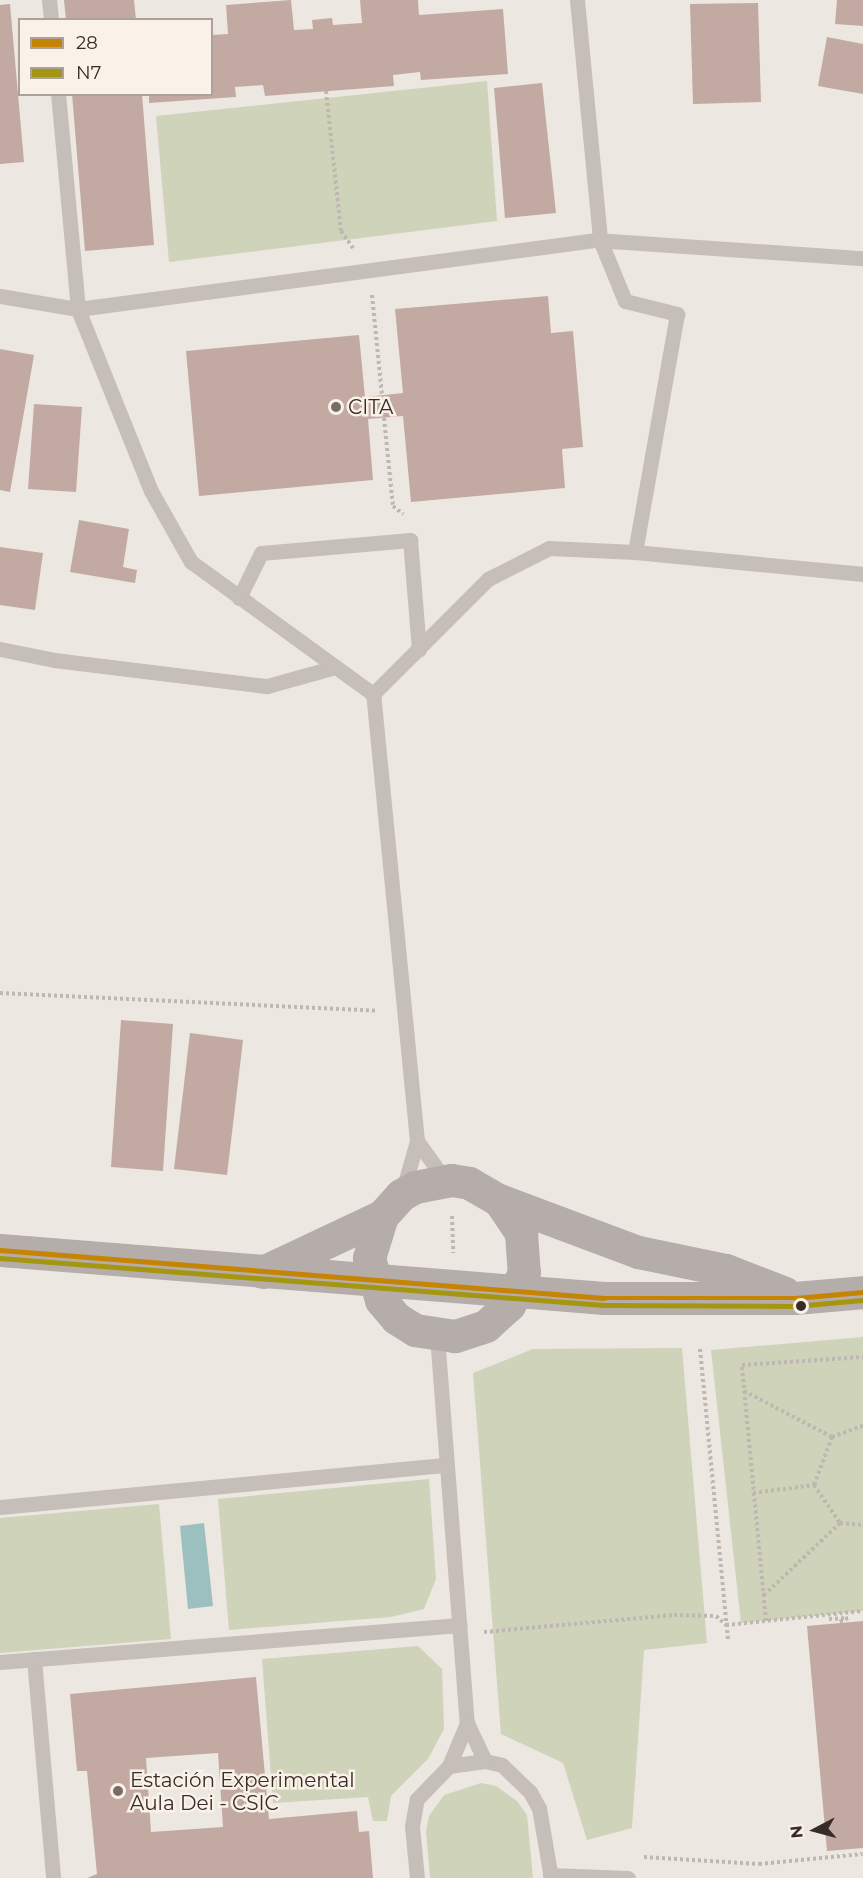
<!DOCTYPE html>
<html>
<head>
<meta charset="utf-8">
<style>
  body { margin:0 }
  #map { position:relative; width:863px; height:1878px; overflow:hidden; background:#ede7e1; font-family:Montserrat,sans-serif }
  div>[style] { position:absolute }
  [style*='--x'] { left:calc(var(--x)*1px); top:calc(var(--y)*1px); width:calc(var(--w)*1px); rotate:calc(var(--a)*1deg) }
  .green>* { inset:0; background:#cfd3ba }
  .water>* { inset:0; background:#9cc0bf }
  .building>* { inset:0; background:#c2aaa2 }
  .path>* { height:4px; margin-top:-2px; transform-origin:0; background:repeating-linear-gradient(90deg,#bfb7b2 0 3px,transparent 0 6px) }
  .lane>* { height:15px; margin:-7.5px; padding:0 7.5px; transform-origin:7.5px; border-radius:7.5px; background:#c6bfb9 }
  .primary>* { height:33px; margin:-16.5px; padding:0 16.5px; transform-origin:16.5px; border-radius:16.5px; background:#b5ada9 }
  .bus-1>* { height:4.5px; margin:-2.25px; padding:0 2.25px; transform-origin:2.25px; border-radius:2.25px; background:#c58403 }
  .bus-2>* { height:4.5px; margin:-2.25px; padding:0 2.25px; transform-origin:2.25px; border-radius:2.25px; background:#a59612 }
  .dots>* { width:16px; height:16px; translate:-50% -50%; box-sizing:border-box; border:3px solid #faf1e8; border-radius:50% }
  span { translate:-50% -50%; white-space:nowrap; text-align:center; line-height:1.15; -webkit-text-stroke:5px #faf1e8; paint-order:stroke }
  .poi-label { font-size:20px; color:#372c27 }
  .left { translate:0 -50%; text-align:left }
  .legend { position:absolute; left:18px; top:18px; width:195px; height:78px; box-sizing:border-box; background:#faf1e8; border:2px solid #aca29b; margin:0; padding:8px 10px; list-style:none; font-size:18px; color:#372c27 }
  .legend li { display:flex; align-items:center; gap:12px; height:30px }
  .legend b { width:30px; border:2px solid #aca29b }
  .north { position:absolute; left:785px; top:1800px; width:60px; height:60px; -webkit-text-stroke:4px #faf1e8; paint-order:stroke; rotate:264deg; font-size:16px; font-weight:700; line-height:24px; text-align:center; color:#372c27 }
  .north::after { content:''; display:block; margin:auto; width:21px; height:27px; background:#372c27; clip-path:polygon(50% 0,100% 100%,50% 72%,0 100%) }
</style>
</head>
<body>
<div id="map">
  <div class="green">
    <div style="clip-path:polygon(487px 81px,497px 221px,169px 262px,156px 116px)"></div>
    <div style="clip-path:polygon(863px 1337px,863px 1611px,741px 1623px,711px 1350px)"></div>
    <div style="clip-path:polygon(682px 1348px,707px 1643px,644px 1650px,632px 1828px,587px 1840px,563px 1763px,501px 1734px,473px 1373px,533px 1349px)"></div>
    <div style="clip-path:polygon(429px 1479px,436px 1579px,424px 1609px,391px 1617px,229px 1630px,218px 1499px)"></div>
    <div style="clip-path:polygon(159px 1504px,171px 1639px,0 1653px,0 1518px)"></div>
    <div style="clip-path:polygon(418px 1646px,442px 1669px,444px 1729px,428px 1759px,391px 1796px,387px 1821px,373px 1821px,368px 1797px,273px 1803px,262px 1659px)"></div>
    <div style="clip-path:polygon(481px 1783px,496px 1786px,517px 1801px,527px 1815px,533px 1878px,430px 1878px,426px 1831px,429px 1816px,444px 1795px)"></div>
  </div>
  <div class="water">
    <div style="clip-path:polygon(204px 1523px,213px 1606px,188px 1609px,180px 1526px)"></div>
  </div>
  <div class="building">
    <div style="clip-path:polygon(64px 0,134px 0,136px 20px,66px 20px)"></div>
    <div style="clip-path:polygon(291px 0,294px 30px,313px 29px,312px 20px,332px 18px,333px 25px,362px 23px,360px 0,418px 0,419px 15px,503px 9px,508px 74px,421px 80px,420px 72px,393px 75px,394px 86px,265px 96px,263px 85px,235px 87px,236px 97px,149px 103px,149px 94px,212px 94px,212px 35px,228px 34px,226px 5px)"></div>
    <div style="clip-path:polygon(837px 0,863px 0,863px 26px,835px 24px)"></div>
    <div style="clip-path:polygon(758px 3px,761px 102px,693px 104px,690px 4px)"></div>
    <div style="clip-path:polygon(10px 4px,24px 162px,0 164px,0 5px)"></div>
    <div style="clip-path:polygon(827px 37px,863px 44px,863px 94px,818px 86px)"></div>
    <div style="clip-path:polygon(542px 83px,556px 213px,505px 218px,494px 88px)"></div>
    <div style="clip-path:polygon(72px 94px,142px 94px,154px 245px,85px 251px)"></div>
    <div style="clip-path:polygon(548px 296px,551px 333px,573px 331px,583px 447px,562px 449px,565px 488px,411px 502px,403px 416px,368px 419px,373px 480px,199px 496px,186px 351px,359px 335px,365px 397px,403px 393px,395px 309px)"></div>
    <div style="clip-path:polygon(0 349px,34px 355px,10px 492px,0 490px)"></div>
    <div style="clip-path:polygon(34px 404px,82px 407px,76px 492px,28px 489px)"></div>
    <div style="clip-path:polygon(79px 520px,129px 529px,123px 567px,137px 570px,135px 583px,70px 572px)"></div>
    <div style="clip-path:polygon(0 547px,43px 553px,35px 610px,0 605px)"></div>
    <div style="clip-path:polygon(121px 1020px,173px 1024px,163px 1171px,111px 1167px)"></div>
    <div style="clip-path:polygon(190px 1033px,243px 1040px,227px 1175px,174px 1169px)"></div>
    <div style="clip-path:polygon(863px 1621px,863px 1848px,827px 1851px,807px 1626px)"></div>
    <div style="clip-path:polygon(evenodd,256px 1677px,269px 1819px,357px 1811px,359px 1832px,369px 1831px,373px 1878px,87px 1878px,97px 1874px,87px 1771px,77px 1771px,70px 1694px,256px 1677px,218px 1753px,223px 1827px,151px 1832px,146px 1758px,218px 1753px)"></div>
  </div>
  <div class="path">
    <div style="--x:326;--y:91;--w:141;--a:83.9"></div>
    <div style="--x:341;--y:231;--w:21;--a:55"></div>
    <div style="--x:372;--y:295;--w:100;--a:84.3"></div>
    <div style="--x:384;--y:418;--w:88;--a:84.2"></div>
    <div style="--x:393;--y:506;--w:13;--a:39"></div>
    <div style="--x:0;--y:993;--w:378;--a:2.7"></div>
    <div style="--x:452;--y:1216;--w:37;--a:88"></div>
    <div style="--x:700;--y:1349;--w:294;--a:84.5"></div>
    <div style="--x:744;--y:1391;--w:99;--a:27.6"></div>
    <div style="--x:832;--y:1437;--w:51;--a:110.6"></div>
    <div style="--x:832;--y:1437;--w:33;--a:-20"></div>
    <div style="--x:753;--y:1493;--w:62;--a:-7.5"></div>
    <div style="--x:814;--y:1485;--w:46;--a:55.6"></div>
    <div style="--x:840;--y:1523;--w:105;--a:136.5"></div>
    <div style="--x:840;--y:1523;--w:23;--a:5"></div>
    <div style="--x:829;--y:1619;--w:19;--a:-3"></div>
    <div style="--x:848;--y:1618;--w:12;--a:156"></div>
    <div style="--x:766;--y:1621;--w:257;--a:-95.4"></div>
    <div style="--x:742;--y:1365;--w:121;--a:-3.8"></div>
    <div style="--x:484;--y:1632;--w:191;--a:-5.1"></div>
    <div style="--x:674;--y:1615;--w:42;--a:1.4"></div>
    <div style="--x:716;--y:1616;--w:13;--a:42"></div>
    <div style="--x:726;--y:1625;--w:138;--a:-5.8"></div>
    <div style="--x:644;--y:1857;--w:115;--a:3.5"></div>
    <div style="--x:759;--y:1864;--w:104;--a:-5.5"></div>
  </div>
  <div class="lane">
    <div style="--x:49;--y:0;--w:20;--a:84"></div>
    <div style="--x:577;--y:0;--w:241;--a:84.5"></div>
    <div style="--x:600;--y:240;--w:66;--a:67.7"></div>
    <div style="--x:625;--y:301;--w:54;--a:14"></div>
    <div style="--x:677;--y:314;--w:242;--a:100"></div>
    <div style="--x:0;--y:296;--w:79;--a:9.5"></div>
    <div style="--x:78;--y:309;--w:216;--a:-95.3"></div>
    <div style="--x:239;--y:598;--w:50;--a:-63.9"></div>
    <div style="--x:261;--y:553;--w:150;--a:-5"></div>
    <div style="--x:410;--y:540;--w:110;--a:85.3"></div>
    <div style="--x:0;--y:649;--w:55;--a:11.5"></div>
    <div style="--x:54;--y:660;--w:215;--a:7"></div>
    <div style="--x:267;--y:686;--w:71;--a:-15.6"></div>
    <div style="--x:373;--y:694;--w:163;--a:-45"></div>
    <div style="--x:488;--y:579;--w:68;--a:-26.9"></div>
    <div style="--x:549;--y:548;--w:86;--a:2.7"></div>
    <div style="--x:635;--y:552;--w:229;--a:5.5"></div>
    <div style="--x:417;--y:1141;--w:449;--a:-95.6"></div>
    <div style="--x:373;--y:694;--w:225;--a:-144"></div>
    <div style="--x:191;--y:562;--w:81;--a:-119.4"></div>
    <div style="--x:151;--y:491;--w:196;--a:-111.9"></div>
    <div style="--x:78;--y:309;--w:523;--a:-7.59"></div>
    <div style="--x:596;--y:240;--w:268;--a:3.9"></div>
    <div style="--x:403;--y:1190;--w:51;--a:-74.1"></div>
    <div style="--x:417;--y:1141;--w:48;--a:54.3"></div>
    <div style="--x:437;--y:1336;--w:388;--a:85.6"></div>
    <div style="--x:467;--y:1723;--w:42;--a:64.7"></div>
    <div style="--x:0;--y:1507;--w:449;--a:-5.4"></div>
    <div style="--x:34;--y:1659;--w:220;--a:85"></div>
    <div style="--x:0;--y:1662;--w:461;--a:-4.6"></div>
    <div style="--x:449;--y:1766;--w:47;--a:-67.3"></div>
    <div style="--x:550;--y:1875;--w:78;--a:2.2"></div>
    <div style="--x:417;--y:1878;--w:52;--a:-95.5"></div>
    <div style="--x:412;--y:1826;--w:27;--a:-80"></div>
    <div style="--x:417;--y:1799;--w:46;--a:-45.9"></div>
    <div style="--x:449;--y:1766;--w:36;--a:-8"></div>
    <div style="--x:485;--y:1761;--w:17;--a:13"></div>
    <div style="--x:502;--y:1765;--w:39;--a:44"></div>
    <div style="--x:530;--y:1792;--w:18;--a:61"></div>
    <div style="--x:539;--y:1808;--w:71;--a:80.3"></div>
  </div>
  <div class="primary">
    <div style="--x:499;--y:1200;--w:148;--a:20.5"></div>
    <div style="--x:638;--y:1252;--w:90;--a:11.6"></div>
    <div style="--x:726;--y:1270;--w:63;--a:21.3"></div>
    <div style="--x:0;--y:1250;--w:606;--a:4.54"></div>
    <div style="--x:604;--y:1298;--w:191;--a:0"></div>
    <div style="--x:795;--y:1298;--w:68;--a:-5"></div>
    <div style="--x:263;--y:1272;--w:132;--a:-25.2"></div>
    <div style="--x:382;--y:1216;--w:28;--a:-48"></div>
    <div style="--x:401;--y:1195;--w:16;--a:-30"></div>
    <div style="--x:415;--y:1187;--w:37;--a:-11"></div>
    <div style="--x:451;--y:1180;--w:18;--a:9"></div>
    <div style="--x:469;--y:1183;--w:34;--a:30"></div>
    <div style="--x:499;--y:1200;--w:40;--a:56"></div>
    <div style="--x:521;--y:1233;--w:39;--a:86"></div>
    <div style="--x:524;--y:1272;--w:36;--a:114"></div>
    <div style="--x:509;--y:1305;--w:31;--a:138"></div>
    <div style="--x:486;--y:1326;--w:33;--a:162"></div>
    <div style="--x:455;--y:1336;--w:40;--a:-171.5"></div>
    <div style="--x:415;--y:1330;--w:22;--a:-148"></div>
    <div style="--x:396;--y:1318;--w:23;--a:-130"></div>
    <div style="--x:381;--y:1300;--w:44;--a:-105.9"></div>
    <div style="--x:369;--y:1258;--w:44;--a:-72.8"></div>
  </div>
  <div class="bus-1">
    <div style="--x:0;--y:1250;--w:606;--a:4.54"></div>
    <div style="--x:604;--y:1298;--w:191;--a:0"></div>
    <div style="--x:795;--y:1298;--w:68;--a:-5"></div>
  </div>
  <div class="bus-2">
    <div style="--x:0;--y:1258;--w:605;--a:4.46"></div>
    <div style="--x:603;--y:1305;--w:192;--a:0.3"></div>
    <div style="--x:795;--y:1306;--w:68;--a:-5"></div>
  </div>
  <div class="dots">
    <div style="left:336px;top:407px;background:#776d68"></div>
    <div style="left:801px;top:1306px;background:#372c27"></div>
    <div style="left:118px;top:1791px;background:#776d68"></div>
  </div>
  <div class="poi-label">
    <span class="left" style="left:348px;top:407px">CITA</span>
    <span class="left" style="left:130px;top:1792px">Estación Experimental<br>Aula Dei - CSIC</span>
  </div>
  <ul class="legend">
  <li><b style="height:8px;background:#c58403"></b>28</li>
  <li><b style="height:8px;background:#a59612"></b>N7</li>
  </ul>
  <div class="north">N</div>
</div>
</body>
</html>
